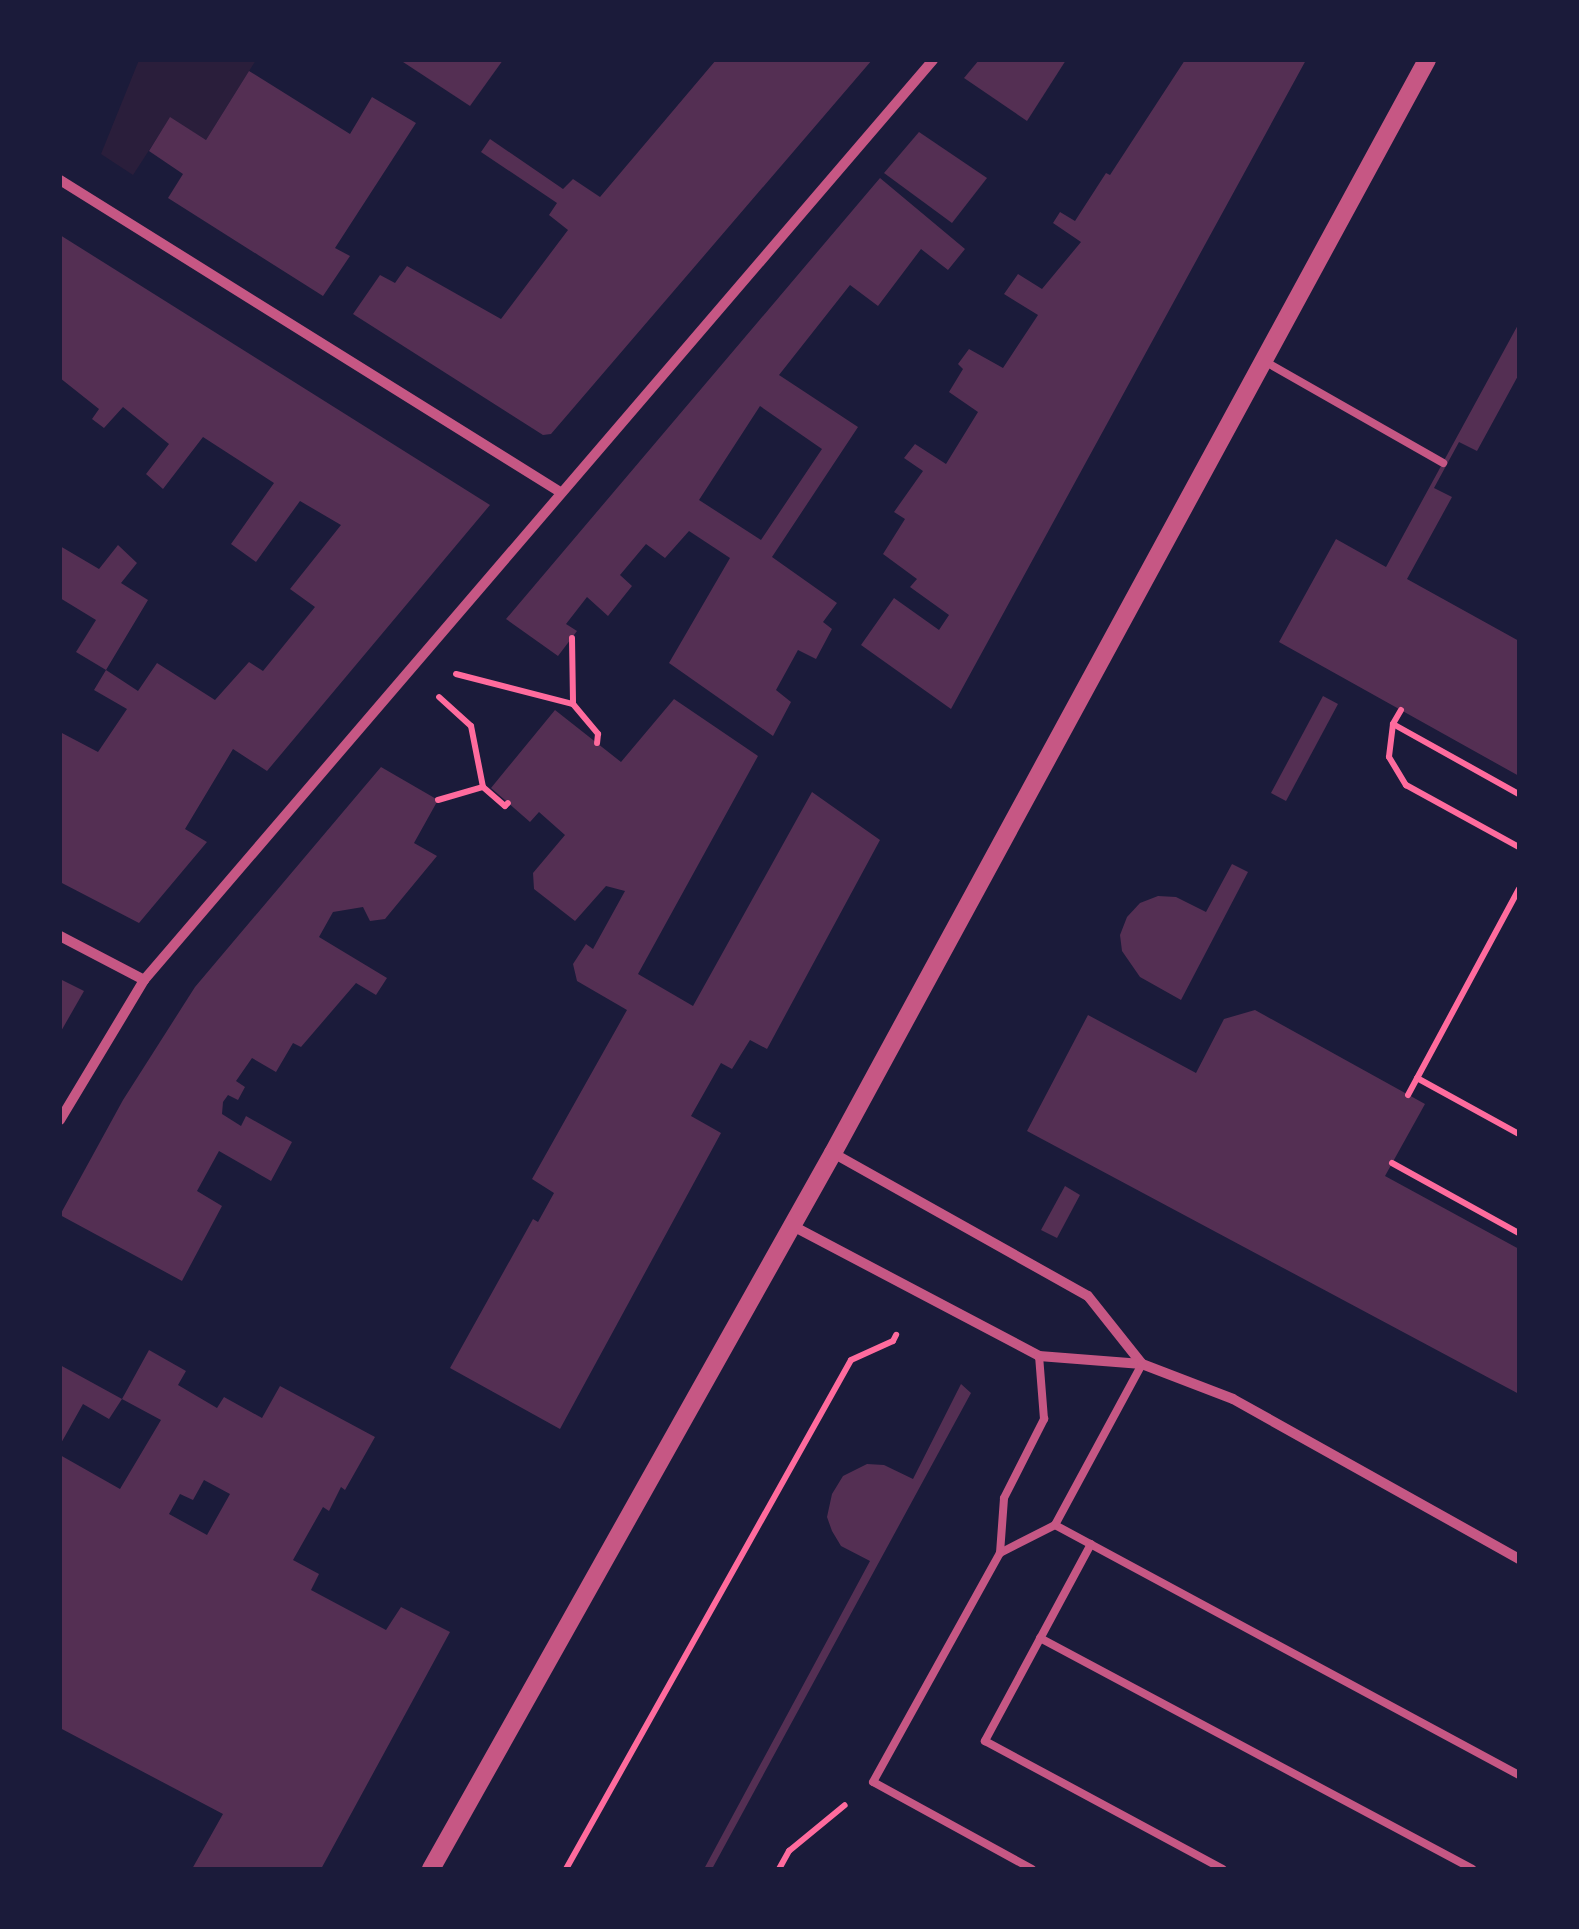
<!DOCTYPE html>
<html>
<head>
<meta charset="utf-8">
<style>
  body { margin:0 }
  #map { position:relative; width:1579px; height:1929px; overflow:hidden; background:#1b1b3a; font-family:"Nunito Sans",sans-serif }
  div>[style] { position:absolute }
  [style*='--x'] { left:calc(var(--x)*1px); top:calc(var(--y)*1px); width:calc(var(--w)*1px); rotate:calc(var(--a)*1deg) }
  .green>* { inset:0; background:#2a1e3b }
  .building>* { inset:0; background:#542f53 }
  .path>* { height:6px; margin:-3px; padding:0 3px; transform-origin:3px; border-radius:3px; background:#ff6b9d }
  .service>* { height:8px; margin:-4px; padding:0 4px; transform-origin:4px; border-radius:4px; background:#c65784 }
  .minor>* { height:10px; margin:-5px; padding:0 5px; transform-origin:5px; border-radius:5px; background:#c65784 }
  .tertiary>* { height:18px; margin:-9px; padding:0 9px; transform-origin:9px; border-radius:9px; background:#c65784 }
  span { translate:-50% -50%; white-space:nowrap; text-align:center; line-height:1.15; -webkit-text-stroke:10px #1b1b3a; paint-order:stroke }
  .frame { position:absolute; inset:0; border:62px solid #1b1b3a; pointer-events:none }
</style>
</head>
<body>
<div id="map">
  <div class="green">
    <div style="clip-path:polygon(139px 60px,256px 60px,206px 140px,170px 118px,133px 175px,101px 154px)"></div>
  </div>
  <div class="building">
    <div style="clip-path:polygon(400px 60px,503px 60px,470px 106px)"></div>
    <div style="clip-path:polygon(716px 60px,872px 60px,551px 434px,543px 435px,353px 314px,380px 275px,395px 283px,407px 266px,501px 319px,568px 230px,549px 215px,557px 203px,481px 152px,490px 139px,563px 189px,573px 179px,600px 197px)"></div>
    <div style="clip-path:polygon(979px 60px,1066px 60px,1027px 121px,964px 78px)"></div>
    <div style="clip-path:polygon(1185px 60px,1306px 60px,951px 709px,861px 645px,894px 598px,939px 630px,949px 615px,910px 587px,917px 579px,883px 554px,905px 519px,894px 512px,923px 471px,904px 458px,915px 444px,946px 464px,978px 412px,949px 392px,963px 369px,958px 364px,969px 349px,1003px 368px,1038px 315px,1004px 294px,1018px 274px,1042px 289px,1081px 242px,1053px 223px,1060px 212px,1075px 221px,1106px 173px,1110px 175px)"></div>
    <div style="clip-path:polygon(249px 71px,350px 134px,372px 97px,416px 123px,335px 248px,350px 256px,323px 296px,168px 198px,183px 174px,149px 151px,170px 117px,206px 140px)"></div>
    <div style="clip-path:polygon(919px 132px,987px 178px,952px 223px,884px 173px)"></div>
    <div style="clip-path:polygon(evenodd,880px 178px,965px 249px,948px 270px,921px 249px,878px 306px,850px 285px,779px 375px,858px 427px,772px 557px,837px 603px,823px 622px,832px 629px,816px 659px,798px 650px,776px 690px,791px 702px,773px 736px,669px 663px,730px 558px,689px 531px,665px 558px,646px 544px,620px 575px,632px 586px,608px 616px,587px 597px,566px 624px,577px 631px,558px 656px,506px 619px,880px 178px,760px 406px,822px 449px,761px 540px,699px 500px,760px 406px)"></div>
    <div style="clip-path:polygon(60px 235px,490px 505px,267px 771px,233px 749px,185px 829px,207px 842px,139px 923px,60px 882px,60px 732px,98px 752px,127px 709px,94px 690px,106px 670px,138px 691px,157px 663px,215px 700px,249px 662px,263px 671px,315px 607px,290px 589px,341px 525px,300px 501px,256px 562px,231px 544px,274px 483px,203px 437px,163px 489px,146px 474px,169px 444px,123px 407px,104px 428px,92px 419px,99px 409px,60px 378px)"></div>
    <div style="clip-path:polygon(1519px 323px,1519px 374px,1477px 451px,1459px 442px,1434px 488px,1452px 497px,1407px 579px,1519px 641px,1519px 776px,1279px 642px,1336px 539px,1386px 567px)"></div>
    <div style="clip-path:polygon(118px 545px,137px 563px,121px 583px,148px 600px,106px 670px,76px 652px,96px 620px,60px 598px,60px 546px,99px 569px)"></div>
    <div style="clip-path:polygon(1323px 696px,1338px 704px,1286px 801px,1271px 793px)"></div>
    <div style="clip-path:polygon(674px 699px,758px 756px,638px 974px,693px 1006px,812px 792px,880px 840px,767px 1049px,750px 1040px,732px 1069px,721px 1063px,691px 1116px,721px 1133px,560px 1429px,450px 1368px,533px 1219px,538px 1222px,554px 1193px,532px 1179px,627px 1010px,577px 981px,573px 964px,586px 944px,593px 949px,625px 891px,606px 886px,575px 921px,534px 889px,533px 873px,565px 835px,539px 812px,530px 822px,491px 788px,555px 710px,621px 762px)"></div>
    <div style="clip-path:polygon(381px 767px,438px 800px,414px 843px,437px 856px,385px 919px,370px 921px,363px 907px,333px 912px,319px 937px,387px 978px,376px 995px,356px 983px,301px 1047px,293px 1043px,276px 1072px,252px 1058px,236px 1081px,245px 1087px,238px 1100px,228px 1095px,223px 1102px,222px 1114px,241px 1126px,246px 1116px,292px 1142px,271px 1181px,219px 1151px,197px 1191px,222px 1206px,182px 1281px,60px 1215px,123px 1100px,195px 987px)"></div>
    <div style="clip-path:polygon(1232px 864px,1248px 872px,1181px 1000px,1140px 977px,1122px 951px,1120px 935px,1127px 917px,1140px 903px,1158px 896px,1176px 897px,1206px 912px)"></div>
    <div style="clip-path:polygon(60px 979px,84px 991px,60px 1033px)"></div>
    <div style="clip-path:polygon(1255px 1010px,1425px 1104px,1385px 1176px,1519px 1249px,1519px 1394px,1027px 1131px,1088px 1015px,1196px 1073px,1224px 1019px)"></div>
    <div style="clip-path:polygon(1065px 1186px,1080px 1195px,1057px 1238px,1041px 1230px)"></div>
    <div style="clip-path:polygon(evenodd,149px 1350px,186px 1371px,178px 1385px,217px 1408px,224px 1397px,262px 1418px,280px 1386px,375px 1437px,345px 1490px,341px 1487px,329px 1511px,323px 1507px,293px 1560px,319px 1574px,311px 1590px,386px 1630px,401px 1607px,450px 1632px,321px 1869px,192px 1869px,223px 1814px,60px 1728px,60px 1455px,120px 1489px,161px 1420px,122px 1399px,149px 1350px,204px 1480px,230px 1494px,207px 1535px,169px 1514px,180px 1494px,193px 1500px,204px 1480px)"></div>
    <div style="clip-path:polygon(60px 1365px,122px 1399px,109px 1419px,83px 1404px,60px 1445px)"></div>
    <div style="clip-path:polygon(961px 1384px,971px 1393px,712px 1869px,704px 1869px,870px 1561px,841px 1546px,832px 1531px,827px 1517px,832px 1494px,843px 1476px,867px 1464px,884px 1465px,913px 1479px)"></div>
  </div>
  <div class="path">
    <div style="--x:572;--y:638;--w:66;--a:89.1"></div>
    <div style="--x:456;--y:674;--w:121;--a:14.4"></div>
    <div style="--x:573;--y:704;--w:39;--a:50"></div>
    <div style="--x:598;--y:734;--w:9;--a:96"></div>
    <div style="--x:1401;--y:710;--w:16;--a:120"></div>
    <div style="--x:1393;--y:724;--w:144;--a:29.1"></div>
    <div style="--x:1393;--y:724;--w:33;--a:97"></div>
    <div style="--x:1389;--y:757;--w:33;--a:59"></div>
    <div style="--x:1406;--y:785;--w:129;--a:28.8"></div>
    <div style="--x:483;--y:787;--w:29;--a:41"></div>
    <div style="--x:505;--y:806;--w:4;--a:-45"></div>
    <div style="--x:438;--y:800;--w:47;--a:-16.1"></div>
    <div style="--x:483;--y:787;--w:62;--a:-101.1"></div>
    <div style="--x:471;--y:726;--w:43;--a:-137.8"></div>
    <div style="--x:1417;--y:1078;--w:116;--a:28.8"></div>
    <div style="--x:1408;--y:1095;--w:234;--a:-61.7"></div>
    <div style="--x:1392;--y:1163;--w:145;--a:28.9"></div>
    <div style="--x:566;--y:1869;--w:583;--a:-60.75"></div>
    <div style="--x:851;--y:1360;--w:46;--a:-24.3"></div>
    <div style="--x:893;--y:1341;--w:7;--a:-63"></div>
    <div style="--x:779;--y:1869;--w:21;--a:-61"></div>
    <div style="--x:789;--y:1851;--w:72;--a:-39.4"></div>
  </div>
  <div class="service">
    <div style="--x:1266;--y:362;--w:204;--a:29.7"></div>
    <div style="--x:1055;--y:1525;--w:527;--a:28.32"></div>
    <div style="--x:1091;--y:1544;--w:224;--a:118.3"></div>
    <div style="--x:985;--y:1741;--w:270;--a:28.3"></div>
    <div style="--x:1000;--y:1553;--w:62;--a:-27"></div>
    <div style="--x:1055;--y:1525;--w:183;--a:-61.6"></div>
    <div style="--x:1040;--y:1638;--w:490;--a:28.1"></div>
    <div style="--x:1032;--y:1869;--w:181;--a:-151.3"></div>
    <div style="--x:873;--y:1782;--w:262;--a:-61"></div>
    <div style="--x:1000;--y:1553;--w:55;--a:-85.8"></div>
    <div style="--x:1004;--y:1498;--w:89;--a:-63.1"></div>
    <div style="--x:1044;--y:1419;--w:63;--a:-94.5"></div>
  </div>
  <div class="minor">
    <div style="--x:60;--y:180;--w:589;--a:31.96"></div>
    <div style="--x:60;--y:936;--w:95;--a:27.6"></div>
    <div style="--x:60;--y:1120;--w:163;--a:-59"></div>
    <div style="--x:144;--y:980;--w:1212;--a:-49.38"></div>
    <div style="--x:833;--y:1153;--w:292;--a:29.3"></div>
    <div style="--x:1088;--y:1296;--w:87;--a:51.5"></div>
    <div style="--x:791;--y:1225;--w:280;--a:27.8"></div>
    <div style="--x:1039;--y:1356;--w:103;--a:4.4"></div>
    <div style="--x:1142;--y:1364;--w:97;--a:21"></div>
    <div style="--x:1233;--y:1399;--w:328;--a:29.2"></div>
  </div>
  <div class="tertiary">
    <div style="--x:431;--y:1869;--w:821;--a:-60.69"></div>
    <div style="--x:833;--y:1153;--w:1244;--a:-61.48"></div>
  </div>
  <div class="frame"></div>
</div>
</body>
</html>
